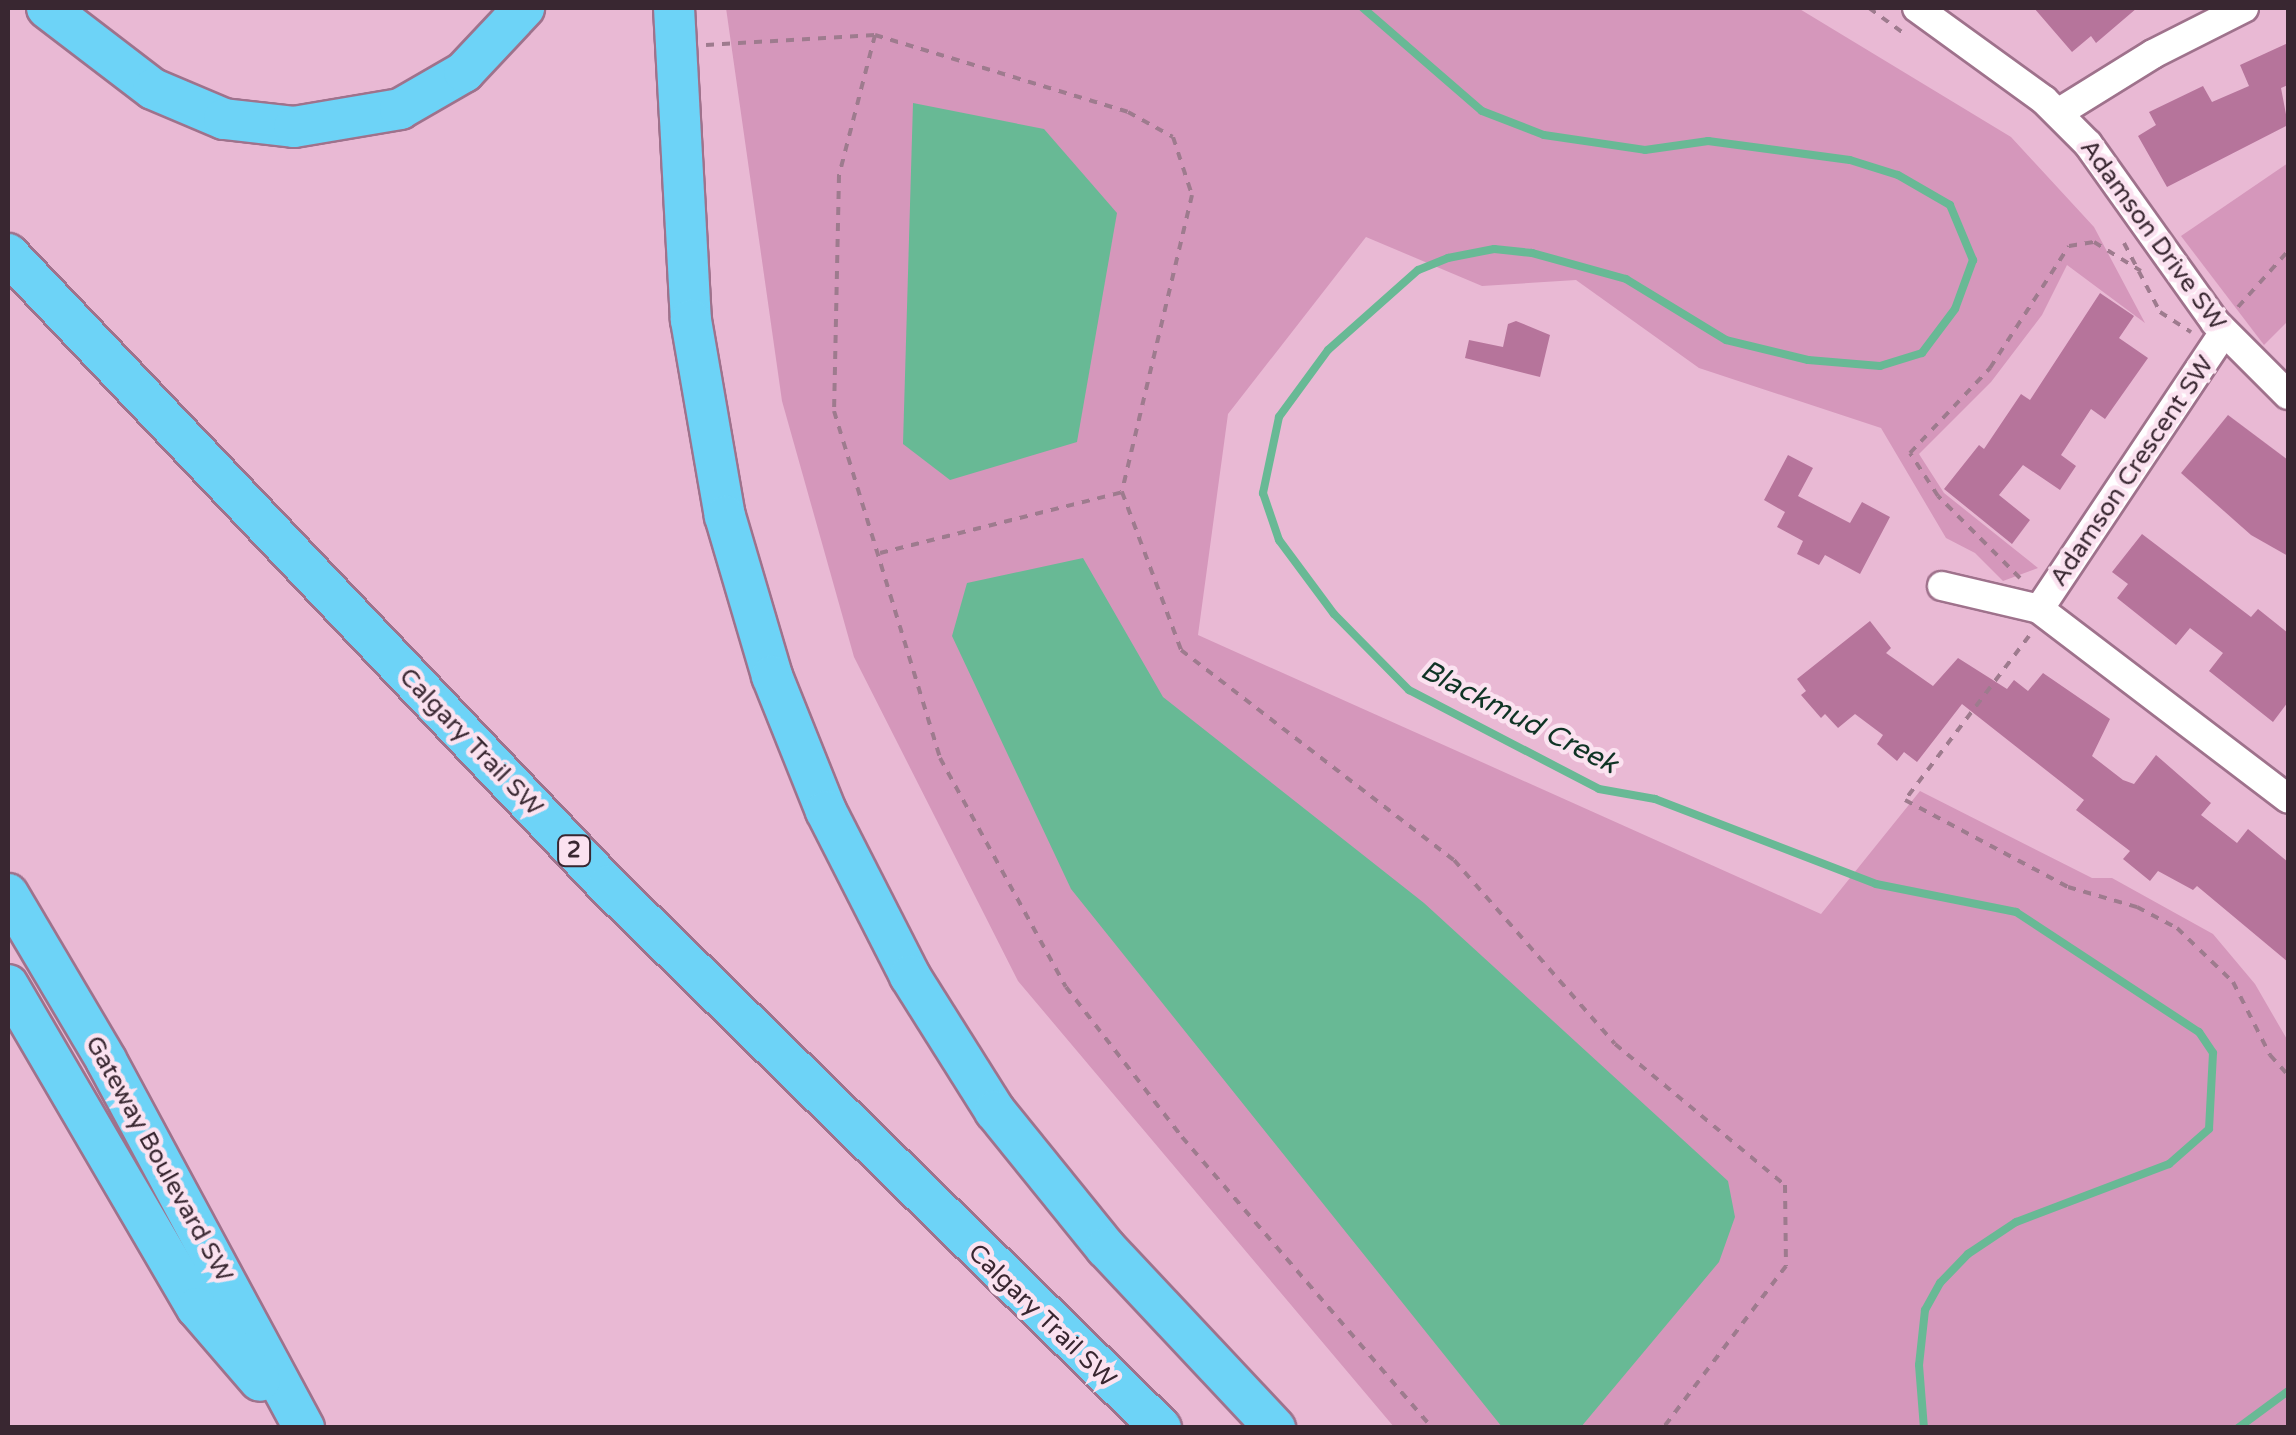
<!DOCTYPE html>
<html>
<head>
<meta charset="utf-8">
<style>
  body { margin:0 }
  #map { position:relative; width:2296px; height:1435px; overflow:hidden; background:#e9b9d4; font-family:"Varela Round",sans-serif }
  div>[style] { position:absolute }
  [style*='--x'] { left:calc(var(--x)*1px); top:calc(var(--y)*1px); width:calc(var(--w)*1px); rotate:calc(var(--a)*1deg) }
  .green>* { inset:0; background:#d597bb }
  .water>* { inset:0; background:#68b995 }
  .stream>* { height:8px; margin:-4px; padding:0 4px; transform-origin:4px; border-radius:4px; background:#68b995 }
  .building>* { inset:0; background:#b6749b }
  .path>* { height:4px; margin-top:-2px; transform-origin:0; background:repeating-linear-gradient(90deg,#9e7b8e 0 8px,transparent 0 16px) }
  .roads { filter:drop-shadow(2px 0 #9f728c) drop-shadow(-2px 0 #9f728c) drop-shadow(0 2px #9f728c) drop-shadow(0 -2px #9f728c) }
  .minor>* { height:28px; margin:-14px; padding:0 14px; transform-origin:14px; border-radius:14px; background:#fff }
  .highway>* { height:40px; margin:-20px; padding:0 20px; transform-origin:20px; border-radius:20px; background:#6dd3f7 }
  span { translate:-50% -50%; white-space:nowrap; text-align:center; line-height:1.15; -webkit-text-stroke:9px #fbe2f0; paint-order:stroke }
  .shield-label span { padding:2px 8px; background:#fbe2f0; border:2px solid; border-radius:8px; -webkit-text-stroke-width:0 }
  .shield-label { font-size:22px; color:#392731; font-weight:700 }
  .street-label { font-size:25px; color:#392731 }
  .water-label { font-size:28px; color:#0f3425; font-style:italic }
  .frame { position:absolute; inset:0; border:10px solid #392731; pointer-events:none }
</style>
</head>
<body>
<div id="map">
  <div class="green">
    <div style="clip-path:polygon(726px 8px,1798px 8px,2011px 137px,2094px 227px,2145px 323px,2067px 265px,2042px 315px,1991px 382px,1919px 454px,1944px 493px,2038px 568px,2003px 581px,1975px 553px,1946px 538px,1881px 428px,1699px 368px,1576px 280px,1482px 286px,1366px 237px,1228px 414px,1198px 635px,1821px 914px,1920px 791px,2092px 878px,2112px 878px,2213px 934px,2255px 984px,2288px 1041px,2288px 1427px,1394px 1427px,1018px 981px,854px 657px,782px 401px)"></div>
    <div style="clip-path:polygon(2288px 163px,2288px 321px,2264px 345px,2181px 236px)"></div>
  </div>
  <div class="water">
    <div style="clip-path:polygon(913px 103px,1044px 129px,1117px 213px,1077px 442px,950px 480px,903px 444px)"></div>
    <div style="clip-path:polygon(1083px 558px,1163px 697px,1424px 903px,1728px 1181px,1735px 1217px,1719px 1262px,1581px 1427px,1502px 1427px,1071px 889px,952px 636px,967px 583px)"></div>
  </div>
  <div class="stream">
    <div style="--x:1363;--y:8;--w:157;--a:40.9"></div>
    <div style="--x:1482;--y:111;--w:66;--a:21.2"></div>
    <div style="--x:1544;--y:135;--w:102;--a:8.4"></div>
    <div style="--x:1645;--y:150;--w:64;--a:-8.1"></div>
    <div style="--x:1708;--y:141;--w:143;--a:7.6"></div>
    <div style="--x:1850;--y:160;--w:50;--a:17.4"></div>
    <div style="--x:1898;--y:175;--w:60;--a:30"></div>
    <div style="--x:1950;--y:205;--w:60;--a:67.3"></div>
    <div style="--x:1973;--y:260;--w:52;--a:110.2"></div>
    <div style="--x:1955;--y:309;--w:55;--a:126.9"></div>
    <div style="--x:1922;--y:353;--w:44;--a:162.8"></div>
    <div style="--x:1880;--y:366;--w:72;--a:-175.2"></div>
    <div style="--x:1808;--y:360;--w:84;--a:-166.3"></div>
    <div style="--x:1726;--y:340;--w:117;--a:-148.6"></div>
    <div style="--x:1626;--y:279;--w:98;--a:-164.5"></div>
    <div style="--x:1532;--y:253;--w:38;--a:-174"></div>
    <div style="--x:1494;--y:249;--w:47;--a:168.9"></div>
    <div style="--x:1448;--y:258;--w:32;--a:158"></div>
    <div style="--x:1418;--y:270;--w:120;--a:138.4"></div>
    <div style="--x:1328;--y:350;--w:83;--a:126.2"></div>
    <div style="--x:1279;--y:417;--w:78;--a:101.9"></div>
    <div style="--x:1263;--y:493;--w:50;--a:71.2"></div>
    <div style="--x:1279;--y:540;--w:92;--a:53.4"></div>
    <div style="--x:1334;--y:614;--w:107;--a:45.4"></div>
    <div style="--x:1409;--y:690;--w:214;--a:27.5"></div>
    <div style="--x:1599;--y:789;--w:57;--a:10.1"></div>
    <div style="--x:1655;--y:799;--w:237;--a:21"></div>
    <div style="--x:1876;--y:884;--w:143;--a:11.3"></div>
    <div style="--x:2016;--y:912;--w:219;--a:33.3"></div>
    <div style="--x:2199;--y:1032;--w:25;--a:56"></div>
    <div style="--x:2213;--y:1053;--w:76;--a:93"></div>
    <div style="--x:2209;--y:1129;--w:53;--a:138.8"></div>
    <div style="--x:2169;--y:1164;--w:164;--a:159.2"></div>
    <div style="--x:2016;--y:1222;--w:58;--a:146.3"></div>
    <div style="--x:1968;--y:1254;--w:40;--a:134"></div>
    <div style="--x:1940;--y:1283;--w:31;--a:119"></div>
    <div style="--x:1925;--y:1310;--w:55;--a:96.2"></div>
    <div style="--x:1919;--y:1365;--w:63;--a:85.5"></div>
    <div style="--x:2238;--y:1428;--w:62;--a:-36.5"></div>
  </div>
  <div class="building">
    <div style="clip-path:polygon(2034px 8px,2137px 8px,2096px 43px,2091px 36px,2072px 52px)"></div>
    <div style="clip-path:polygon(2288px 43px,2288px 85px,2281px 88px,2288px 125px,2167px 187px,2138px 136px,2156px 125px,2149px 112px,2203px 86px,2212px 102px,2249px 86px,2240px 65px)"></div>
    <div style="clip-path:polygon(2100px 293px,2134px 316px,2119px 338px,2148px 358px,2105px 419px,2091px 409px,2061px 455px,2076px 466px,2060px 490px,2023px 465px,1999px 495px,2030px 520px,2012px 544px,1944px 489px,1979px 445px,1984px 449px,2021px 394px,2030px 400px)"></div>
    <div style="clip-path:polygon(1516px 321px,1550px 335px,1540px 377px,1465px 358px,1469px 340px,1503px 347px,1508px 324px)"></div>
    <div style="clip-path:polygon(2228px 415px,2288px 460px,2288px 556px,2251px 535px,2181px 473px)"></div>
    <div style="clip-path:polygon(1788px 455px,1813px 468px,1798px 496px,1850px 523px,1862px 502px,1890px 517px,1860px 574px,1825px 555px,1819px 565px,1797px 554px,1803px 541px,1777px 527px,1785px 512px,1764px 500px)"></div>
    <div style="clip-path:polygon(2142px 534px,2251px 617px,2258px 609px,2288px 633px,2288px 702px,2273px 722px,2209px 671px,2223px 653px,2190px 628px,2176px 645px,2117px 598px,2128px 584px,2112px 572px)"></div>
    <div style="clip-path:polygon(1870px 621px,1891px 648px,1886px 653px,1933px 686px,1958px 658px,2007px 689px,2014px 680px,2028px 691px,2043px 673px,2110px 719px,2092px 756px,2123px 780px,2134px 784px,2156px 755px,2211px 803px,2201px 815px,2237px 843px,2248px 829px,2288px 862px,2288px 962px,2197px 886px,2193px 890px,2158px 871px,2150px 881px,2123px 859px,2130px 851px,2076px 810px,2084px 800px,1962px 704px,1917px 762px,1904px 752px,1897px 761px,1877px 744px,1883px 735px,1855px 714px,1838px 728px,1825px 714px,1821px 718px,1801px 695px,1806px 691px,1797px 679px)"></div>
  </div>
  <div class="path">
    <div style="--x:1869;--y:8;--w:41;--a:36"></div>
    <div style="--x:875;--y:35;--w:145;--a:104.4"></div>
    <div style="--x:839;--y:175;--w:236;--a:91.2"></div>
    <div style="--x:834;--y:411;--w:363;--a:73"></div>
    <div style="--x:940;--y:758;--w:261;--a:61.2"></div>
    <div style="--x:1066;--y:987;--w:190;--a:52.3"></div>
    <div style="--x:1182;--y:1137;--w:384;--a:49.3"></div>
    <div style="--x:706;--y:45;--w:169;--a:-3.4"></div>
    <div style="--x:875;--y:35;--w:264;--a:16.9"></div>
    <div style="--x:1128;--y:112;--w:51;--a:29.1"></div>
    <div style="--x:1173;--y:137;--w:61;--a:71.9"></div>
    <div style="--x:1192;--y:195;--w:305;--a:103.3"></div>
    <div style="--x:1122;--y:492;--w:169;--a:69.5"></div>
    <div style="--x:1181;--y:650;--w:344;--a:37.6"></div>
    <div style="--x:1454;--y:860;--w:244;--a:48.8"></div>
    <div style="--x:1615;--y:1044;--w:221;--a:39.7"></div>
    <div style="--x:1785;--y:1185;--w:81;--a:89.3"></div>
    <div style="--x:1786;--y:1266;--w:203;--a:127.2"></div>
    <div style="--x:2124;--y:243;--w:78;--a:62.4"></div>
    <div style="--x:2160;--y:312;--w:37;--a:33"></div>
    <div style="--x:2238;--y:307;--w:75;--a:-48.2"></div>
    <div style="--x:880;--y:553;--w:250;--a:-14.1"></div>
    <div style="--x:2020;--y:578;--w:116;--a:-135"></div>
    <div style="--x:1938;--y:496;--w:51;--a:-123.1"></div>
    <div style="--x:1910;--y:453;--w:117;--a:-46.7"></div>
    <div style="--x:1990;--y:368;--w:145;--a:-57.1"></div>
    <div style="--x:2069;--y:246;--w:25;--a:-9"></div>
    <div style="--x:2094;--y:242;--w:55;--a:31.7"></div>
    <div style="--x:2029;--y:636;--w:206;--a:127.1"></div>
    <div style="--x:1905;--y:800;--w:185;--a:28.1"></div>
    <div style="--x:2068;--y:887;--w:72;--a:16.2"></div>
    <div style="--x:2137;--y:907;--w:45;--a:27.7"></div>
    <div style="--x:2177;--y:928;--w:78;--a:44"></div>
    <div style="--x:2233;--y:982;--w:82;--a:63.1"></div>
    <div style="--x:2270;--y:1055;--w:27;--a:48"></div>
  </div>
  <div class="roads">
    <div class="minor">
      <div style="--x:1917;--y:8;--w:157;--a:35.9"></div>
      <div style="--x:2044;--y:100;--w:62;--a:45"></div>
      <div style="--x:2088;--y:144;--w:219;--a:54.5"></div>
      <div style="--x:2215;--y:322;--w:103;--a:45"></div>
      <div style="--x:2058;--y:113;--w:112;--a:-31.8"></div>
      <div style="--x:2153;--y:54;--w:102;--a:-26.8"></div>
      <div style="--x:2224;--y:332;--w:333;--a:123.7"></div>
      <div style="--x:2039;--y:609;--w:313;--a:37.3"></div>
      <div style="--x:1942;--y:586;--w:100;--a:13.3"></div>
    </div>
    <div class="highway">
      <div style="--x:47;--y:8;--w:133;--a:37.4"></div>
      <div style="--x:153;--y:89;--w:77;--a:22.9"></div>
      <div style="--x:224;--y:119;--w:70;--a:6.5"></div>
      <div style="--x:294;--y:127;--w:108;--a:-9.6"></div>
      <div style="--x:400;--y:109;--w:74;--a:-30"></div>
      <div style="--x:464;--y:72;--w:88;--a:-46.8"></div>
      <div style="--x:674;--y:8;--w:312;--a:86.9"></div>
      <div style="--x:691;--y:320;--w:199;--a:80.2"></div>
      <div style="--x:725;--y:516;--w:167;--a:73.6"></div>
      <div style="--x:772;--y:676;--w:145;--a:68.2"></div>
      <div style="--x:826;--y:811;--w:185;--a:63"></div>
      <div style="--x:910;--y:976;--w:160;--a:57.8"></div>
      <div style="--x:995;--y:1111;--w:176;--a:51"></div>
      <div style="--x:1106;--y:1248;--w:247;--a:46.8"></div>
      <div style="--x:8;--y:254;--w:871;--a:46.49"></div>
      <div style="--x:608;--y:886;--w:774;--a:44.42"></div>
      <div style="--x:8;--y:894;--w:193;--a:59.4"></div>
      <div style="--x:106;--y:1060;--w:418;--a:61.7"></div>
      <div style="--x:8;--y:985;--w:374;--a:59.7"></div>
      <div style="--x:197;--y:1308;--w:96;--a:49.2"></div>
    </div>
  </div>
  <div class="shield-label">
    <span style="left:574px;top:851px">2</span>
  </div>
  <div class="street-label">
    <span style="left:2153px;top:235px;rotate:54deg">Adamson Drive SW</span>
    <span style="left:2132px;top:471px;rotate:-56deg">Adamson Crescent SW</span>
    <span style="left:471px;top:742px;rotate:46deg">Calgary Trail SW</span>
    <span style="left:159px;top:1159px;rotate:61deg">Gateway Boulevard SW</span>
    <span style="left:1042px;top:1316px;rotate:44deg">Calgary Trail SW</span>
  </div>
  <div class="water-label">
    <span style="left:1519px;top:717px;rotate:27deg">Blackmud Creek</span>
  </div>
  <div class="frame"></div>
</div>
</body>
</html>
